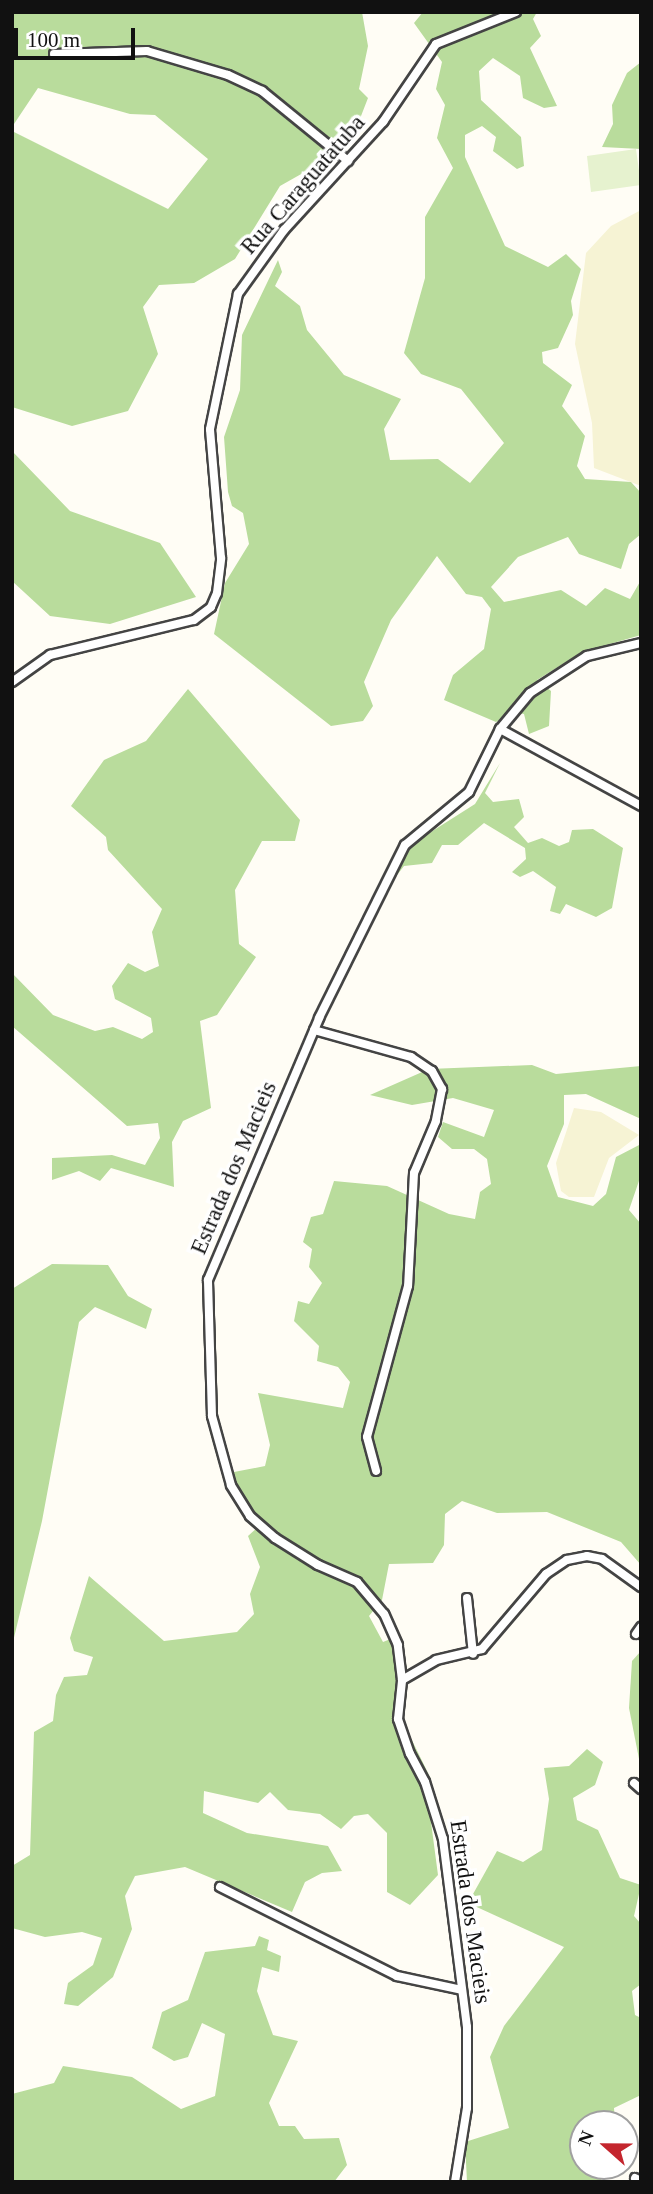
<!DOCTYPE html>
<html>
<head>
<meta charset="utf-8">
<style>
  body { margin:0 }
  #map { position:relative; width:653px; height:2194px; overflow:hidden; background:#fffdf5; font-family:"Times New Roman",serif }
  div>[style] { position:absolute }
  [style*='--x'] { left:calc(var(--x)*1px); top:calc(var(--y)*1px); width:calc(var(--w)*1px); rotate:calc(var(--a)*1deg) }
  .farmland>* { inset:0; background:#f6f3d4 }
  .forest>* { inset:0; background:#b9dc9c }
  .pitch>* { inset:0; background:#e6f2cf }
  .roads { filter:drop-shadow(2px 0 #444) drop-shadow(-2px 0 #444) drop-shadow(0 2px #444) drop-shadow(0 -2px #444) }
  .street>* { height:8px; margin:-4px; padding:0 4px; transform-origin:4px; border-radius:4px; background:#fff }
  span { translate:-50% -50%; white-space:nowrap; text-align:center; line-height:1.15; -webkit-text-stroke:7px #fff; paint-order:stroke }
  .street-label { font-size:23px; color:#111 }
  .frame { position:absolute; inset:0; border:14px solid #111; pointer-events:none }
  .north { position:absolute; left:569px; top:2110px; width:70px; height:70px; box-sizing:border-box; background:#fff; border:2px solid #a0a0a0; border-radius:50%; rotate:291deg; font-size:19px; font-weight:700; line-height:28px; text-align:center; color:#111 }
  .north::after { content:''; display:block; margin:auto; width:24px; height:32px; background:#c4262e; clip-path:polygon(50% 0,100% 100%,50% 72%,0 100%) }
  .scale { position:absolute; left:14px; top:28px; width:121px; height:32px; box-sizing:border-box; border:4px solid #111; border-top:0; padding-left:9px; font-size:21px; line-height:24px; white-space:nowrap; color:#111; -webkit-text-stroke:5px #fff; paint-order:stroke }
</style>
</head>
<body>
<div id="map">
  <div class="farmland">
    <div style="clip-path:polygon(641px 210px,641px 486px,594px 468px,592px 423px,575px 344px,586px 253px,611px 226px)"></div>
    <div style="clip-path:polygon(574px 1108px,601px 1112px,639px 1135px,609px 1158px,594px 1197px,569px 1197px,561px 1191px,556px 1163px)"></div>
  </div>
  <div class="forest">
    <div style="clip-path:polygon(12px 12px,362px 12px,368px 46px,359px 89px,368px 98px,349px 147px,280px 186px,235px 259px,194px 283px,159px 285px,143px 307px,158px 354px,128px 411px,72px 426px,12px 407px,12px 131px,168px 209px,208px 159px,155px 115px,130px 114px,38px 88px,12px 127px)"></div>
    <div style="clip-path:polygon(423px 12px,537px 12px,533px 19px,541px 36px,530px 48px,557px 106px,544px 108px,523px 98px,520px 76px,493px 58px,479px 71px,481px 100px,521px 137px,524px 166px,517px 169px,493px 151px,496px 137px,482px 126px,465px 135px,465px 157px,505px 246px,548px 267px,566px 254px,581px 269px,571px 301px,573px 315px,558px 348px,542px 352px,543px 363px,572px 385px,562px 406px,585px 436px,577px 466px,585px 479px,631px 482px,641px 493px,641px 534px,629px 544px,621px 569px,579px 554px,568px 537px,518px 557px,491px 587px,504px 602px,561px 590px,586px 606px,605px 588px,630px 599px,641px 580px,641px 635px,582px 652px,537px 680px,551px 691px,549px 726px,529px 734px,524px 714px,513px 712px,496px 722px,444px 700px,453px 675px,484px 649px,491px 609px,482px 597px,466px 594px,437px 556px,391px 620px,364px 682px,373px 706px,363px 721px,331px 726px,214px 634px,225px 583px,249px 544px,243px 513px,232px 506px,228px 492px,224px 437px,240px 390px,242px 335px,278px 260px,282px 272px,275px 286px,300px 306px,307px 330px,344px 375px,401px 399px,384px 429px,390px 460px,438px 459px,470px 483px,504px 443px,461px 389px,421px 374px,404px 353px,425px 278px,425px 217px,453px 168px,437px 138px,445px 105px,436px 89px,442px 62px,414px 23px)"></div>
    <div style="clip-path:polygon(641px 62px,641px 149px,602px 147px,613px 124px,612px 105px,627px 73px)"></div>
    <div style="clip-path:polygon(12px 451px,70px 511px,160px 543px,196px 597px,110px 624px,50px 616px,12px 581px)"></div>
    <div style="clip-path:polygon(188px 689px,300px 820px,295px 841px,262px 841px,235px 890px,239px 944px,256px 957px,217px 1015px,200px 1021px,211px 1108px,183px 1121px,172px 1142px,174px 1187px,111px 1168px,100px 1181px,79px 1171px,52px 1180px,52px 1158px,112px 1155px,145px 1165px,160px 1138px,158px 1123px,127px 1126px,12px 1026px,12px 973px,53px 1015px,95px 1031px,113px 1027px,142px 1039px,153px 1032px,151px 1018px,115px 999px,112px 986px,128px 963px,145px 972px,159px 966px,152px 932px,162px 909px,108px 850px,106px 837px,71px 806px,104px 760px,146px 741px)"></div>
    <div style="clip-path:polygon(500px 763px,485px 793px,493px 802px,519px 799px,524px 817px,514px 827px,528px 843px,542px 838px,559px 846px,569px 842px,572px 830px,593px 829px,623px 848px,612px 908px,596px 917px,566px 904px,560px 914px,550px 911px,556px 887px,533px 871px,520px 877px,512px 872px,526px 859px,525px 848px,484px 823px,458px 845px,442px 845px,432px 863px,404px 866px,391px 883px,412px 844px,475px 804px)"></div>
    <div style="clip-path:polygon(532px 1065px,556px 1074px,641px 1066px,641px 1119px,586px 1094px,564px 1095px,564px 1124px,547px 1166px,558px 1197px,593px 1206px,606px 1194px,616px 1157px,641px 1144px,641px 1175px,629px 1210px,641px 1224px,641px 1565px,621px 1542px,547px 1512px,497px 1513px,462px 1501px,445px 1514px,444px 1545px,433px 1563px,389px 1564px,382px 1600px,369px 1616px,383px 1642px,398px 1636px,409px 1676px,400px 1716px,431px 1779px,429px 1807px,438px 1875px,410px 1905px,387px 1892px,387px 1833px,368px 1814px,354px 1816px,341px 1829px,320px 1814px,288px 1810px,270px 1792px,258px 1803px,204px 1791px,203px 1813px,247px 1833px,328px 1846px,342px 1871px,322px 1873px,305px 1882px,292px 1912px,185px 1867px,135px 1876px,125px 1896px,132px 1929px,113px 1977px,78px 2006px,64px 2004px,68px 1983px,93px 1965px,102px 1938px,82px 1932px,45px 1937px,12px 1928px,12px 1866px,30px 1855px,34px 1732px,53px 1721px,56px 1695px,64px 1677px,87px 1675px,93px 1657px,74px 1651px,70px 1638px,89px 1576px,164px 1641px,237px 1632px,254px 1614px,250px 1594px,260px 1567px,248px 1536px,258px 1527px,236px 1494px,234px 1472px,265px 1466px,270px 1445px,258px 1393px,343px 1408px,350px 1382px,338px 1367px,317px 1361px,319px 1346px,294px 1321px,298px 1301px,309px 1304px,322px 1283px,309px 1267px,312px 1249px,303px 1242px,311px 1217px,323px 1214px,334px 1181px,387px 1186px,449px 1214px,475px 1219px,480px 1192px,491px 1184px,487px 1159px,474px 1149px,452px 1149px,438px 1137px,443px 1122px,484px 1137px,494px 1110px,453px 1098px,412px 1105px,370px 1095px,429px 1069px)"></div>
    <div style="clip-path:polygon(52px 1264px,108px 1265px,128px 1296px,152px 1309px,146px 1329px,95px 1307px,79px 1322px,42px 1521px,12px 1646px,12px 1289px)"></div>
    <div style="clip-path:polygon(641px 1651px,641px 1769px,629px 1708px,632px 1661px)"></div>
    <div style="clip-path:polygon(587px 1749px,603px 1762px,595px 1785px,573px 1798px,577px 1820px,598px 1830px,620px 1878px,641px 1885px,634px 1916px,641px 1924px,641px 1984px,632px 1991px,635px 2015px,641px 2018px,641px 2095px,614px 2108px,615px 2124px,583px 2124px,583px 2166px,618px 2166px,601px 2176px,601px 2182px,467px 2182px,465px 2142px,509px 2128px,490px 2057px,504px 2026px,564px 1947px,468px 1903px,497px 1851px,523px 1862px,542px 1850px,549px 1799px,544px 1768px,569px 1766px)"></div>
    <div style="clip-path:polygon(259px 1936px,269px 1940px,267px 1950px,281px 1956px,279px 1972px,262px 1967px,257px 1991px,273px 2035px,298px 2041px,269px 2103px,279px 2126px,295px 2126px,304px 2139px,339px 2138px,347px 2165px,334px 2182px,12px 2182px,12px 2094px,54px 2083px,63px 2066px,132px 2077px,181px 2109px,215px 2096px,225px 2034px,202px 2023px,188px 2057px,174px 2061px,152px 2048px,162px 2012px,188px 2000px,205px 1952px,255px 1946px)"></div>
  </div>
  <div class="pitch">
    <div style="clip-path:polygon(636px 149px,641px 185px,591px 192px,587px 156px)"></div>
  </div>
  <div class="roads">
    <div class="street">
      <div style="--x:54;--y:54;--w:93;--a:-1.8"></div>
      <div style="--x:147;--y:51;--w:84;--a:16.5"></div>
      <div style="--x:228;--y:75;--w:38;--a:25"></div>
      <div style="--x:262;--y:91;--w:111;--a:39.1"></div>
      <div style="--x:12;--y:682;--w:47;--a:-35.4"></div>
      <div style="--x:50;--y:655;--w:148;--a:-13.7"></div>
      <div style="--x:194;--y:620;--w:21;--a:-37"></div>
      <div style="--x:211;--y:607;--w:15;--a:-67"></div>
      <div style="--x:217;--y:593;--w:35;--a:-83"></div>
      <div style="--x:221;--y:558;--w:129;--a:-94.9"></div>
      <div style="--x:210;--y:429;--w:138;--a:-78.3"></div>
      <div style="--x:238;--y:294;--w:79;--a:-54.3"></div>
      <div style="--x:284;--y:230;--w:147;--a:-47.5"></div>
      <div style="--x:383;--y:122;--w:94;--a:-55.8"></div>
      <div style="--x:436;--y:44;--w:86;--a:-21.8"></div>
      <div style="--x:500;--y:729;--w:161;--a:28.6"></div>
      <div style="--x:314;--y:1030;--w:101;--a:15.6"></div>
      <div style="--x:411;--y:1057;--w:25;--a:34"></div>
      <div style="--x:432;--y:1071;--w:21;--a:61"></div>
      <div style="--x:442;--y:1089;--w:33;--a:101"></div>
      <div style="--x:436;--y:1121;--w:56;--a:112.9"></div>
      <div style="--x:414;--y:1173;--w:113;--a:93"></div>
      <div style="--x:408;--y:1286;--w:156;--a:105.2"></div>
      <div style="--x:367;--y:1437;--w:35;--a:75"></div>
      <div style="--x:467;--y:1598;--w:56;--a:83.9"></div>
      <div style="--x:636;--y:1634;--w:9;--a:-54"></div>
      <div style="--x:402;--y:1680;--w:39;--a:-30"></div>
      <div style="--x:436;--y:1660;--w:47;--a:-13.4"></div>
      <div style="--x:482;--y:1649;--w:99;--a:-49.5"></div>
      <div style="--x:546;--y:1574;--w:25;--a:-34"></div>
      <div style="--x:567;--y:1560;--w:20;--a:-11"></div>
      <div style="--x:587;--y:1556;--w:15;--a:11"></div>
      <div style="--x:602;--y:1559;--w:48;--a:35.7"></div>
      <div style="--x:634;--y:1783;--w:9;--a:41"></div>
      <div style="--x:220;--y:1887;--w:198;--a:26.7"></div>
      <div style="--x:397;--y:1976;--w:66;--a:12.2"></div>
      <div style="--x:635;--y:2178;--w:7;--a:27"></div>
      <div style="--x:455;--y:2182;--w:75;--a:-80.8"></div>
      <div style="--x:467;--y:2108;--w:81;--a:-90"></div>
      <div style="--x:467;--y:2027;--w:190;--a:-97.3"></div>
      <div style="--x:443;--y:1839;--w:60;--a:-107.5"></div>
      <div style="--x:425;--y:1782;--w:32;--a:-118"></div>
      <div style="--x:410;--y:1754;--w:37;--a:-109"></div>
      <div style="--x:398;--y:1719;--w:39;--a:-84"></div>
      <div style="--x:402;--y:1680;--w:35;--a:-97"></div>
      <div style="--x:398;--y:1645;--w:34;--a:-114"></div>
      <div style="--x:384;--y:1614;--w:42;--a:-130.2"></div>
      <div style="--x:357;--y:1582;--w:43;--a:-156.4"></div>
      <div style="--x:318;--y:1565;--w:51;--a:-147.9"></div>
      <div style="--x:275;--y:1538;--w:33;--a:-139"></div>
      <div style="--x:250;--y:1516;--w:36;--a:-122"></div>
      <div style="--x:231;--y:1485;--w:72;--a:-105.4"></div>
      <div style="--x:212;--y:1416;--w:136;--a:-91.7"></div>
      <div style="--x:208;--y:1280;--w:285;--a:-67"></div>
      <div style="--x:319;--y:1018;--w:193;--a:-63.6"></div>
      <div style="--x:405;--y:845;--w:83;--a:-39.6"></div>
      <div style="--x:469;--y:792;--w:70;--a:-63.8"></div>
      <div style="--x:500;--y:729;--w:47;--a:-50.2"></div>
      <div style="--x:530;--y:693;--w:68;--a:-33"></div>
      <div style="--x:587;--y:656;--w:56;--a:-13.5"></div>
    </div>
  </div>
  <div class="street-label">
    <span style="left:303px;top:185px;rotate:-49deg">Rua Caraguatatuba</span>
    <span style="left:234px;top:1168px;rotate:-67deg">Estrada dos Macieis</span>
    <span style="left:470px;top:1912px;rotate:82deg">Estrada dos Macieis</span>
  </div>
  <div class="frame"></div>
  <div class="north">N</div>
  <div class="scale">100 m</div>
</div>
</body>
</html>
